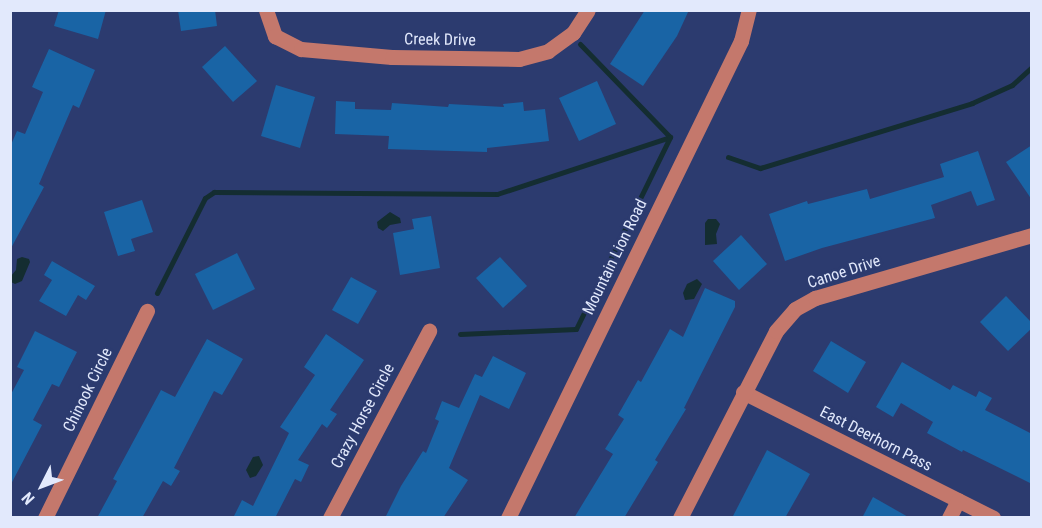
<!DOCTYPE html>
<html>
<head>
<meta charset="utf-8">
<style>
  body { margin:0 }
  #map { position:relative; width:1042px; height:528px; overflow:hidden; background:#2c3b6f; font-family:"Roboto Condensed",sans-serif }
  div>[style] { position:absolute }
  [style*='--x'] { left:calc(var(--x)*1px); top:calc(var(--y)*1px); width:calc(var(--w)*1px); rotate:calc(var(--a)*1deg) }
  .water>* { inset:0; background:#142d31 }
  .stream>* { height:5px; margin:-2.5px; padding:0 2.5px; transform-origin:2.5px; border-radius:2.5px; background:#142d31 }
  .building>* { inset:0; background:#1964a5 }
  .minor>* { height:15px; margin:-7.5px; padding:0 7.5px; transform-origin:7.5px; border-radius:7.5px; background:#c4786c }
  span { translate:-50% -50%; white-space:nowrap; text-align:center; line-height:1.15; -webkit-text-stroke:5px #2c3b6f; paint-order:stroke }
  .street-label { font-size:16px; color:#e2e9fc }
  .frame { position:absolute; inset:0; border:12px solid #e2e9fc; pointer-events:none }
  .north { position:absolute; left:12px; top:456px; width:60px; height:60px; -webkit-text-stroke:4px #2c3b6f; paint-order:stroke; rotate:228deg; font-size:16px; font-weight:700; line-height:24px; text-align:center; color:#e2e9fc }
  .north::after { content:''; display:block; margin:auto; width:21px; height:27px; background:#e2e9fc; clip-path:polygon(50% 0,100% 100%,50% 72%,0 100%) }
</style>
</head>
<body>
<div id="map">
  <div class="water">
    <div style="clip-path:polygon(390px 212px,400px 218px,401px 223px,390px 225px,383px 231px,378px 228px,377px 222px)"></div>
    <div style="clip-path:polygon(708px 219px,716px 219px,720px 224px,716px 234px,717px 244px,705px 245px,705px 223px)"></div>
    <div style="clip-path:polygon(22px 257px,29px 259px,30px 262px,22px 281px,15px 284px,11px 282px,11px 276px,16px 270px,17px 259px)"></div>
    <div style="clip-path:polygon(697px 279px,702px 284px,694px 299px,685px 300px,683px 293px,687px 284px)"></div>
    <div style="clip-path:polygon(259px 456px,263px 465px,256px 476px,250px 478px,246px 470px,253px 457px)"></div>
  </div>
  <div class="stream">
    <div style="--x:580;--y:44;--w:129;--a:45.9"></div>
    <div style="--x:728;--y:157;--w:34;--a:19"></div>
    <div style="--x:760;--y:168;--w:222;--a:-17"></div>
    <div style="--x:972;--y:103;--w:44;--a:-24.2"></div>
    <div style="--x:1012;--y:85;--w:27;--a:-42"></div>
    <div style="--x:157;--y:293;--w:106;--a:-63.2"></div>
    <div style="--x:205;--y:198;--w:11;--a:-34"></div>
    <div style="--x:214;--y:192;--w:283;--a:0.4"></div>
    <div style="--x:497;--y:194;--w:182;--a:-18.2"></div>
    <div style="--x:460;--y:334;--w:116;--a:-2.5"></div>
    <div style="--x:576;--y:329;--w:214;--a:-63.9"></div>
  </div>
  <div class="building">
    <div style="clip-path:polygon(59px 10px,106px 10px,98px 39px,54px 26px)"></div>
    <div style="clip-path:polygon(178px 10px,215px 10px,217px 26px,181px 31px)"></div>
    <div style="clip-path:polygon(645px 10px,689px 10px,677px 36px,643px 86px,610px 64px)"></div>
    <div style="clip-path:polygon(225px 46px,257px 81px,233px 102px,202px 67px)"></div>
    <div style="clip-path:polygon(49px 49px,95px 70px,79px 108px,73px 105px,39px 184px,44px 187px,10px 250px,10px 147px,17px 131px,25px 134px,43px 92px,32px 87px)"></div>
    <div style="clip-path:polygon(597px 81px,616px 124px,579px 141px,559px 98px)"></div>
    <div style="clip-path:polygon(276px 85px,315px 97px,300px 148px,261px 136px)"></div>
    <div style="clip-path:polygon(336px 101px,355px 102px,355px 109px,391px 110px,392px 103px,448px 107px,449px 104px,504px 107px,503px 104px,523px 102px,524px 111px,545px 109px,549px 141px,487px 148px,487px 152px,388px 149px,389px 136px,335px 134px)"></div>
    <div style="clip-path:polygon(1032px 145px,1032px 200px,1006px 162px)"></div>
    <div style="clip-path:polygon(978px 151px,995px 200px,977px 206px,971px 191px,931px 205px,935px 218px,822px 248px,785px 261px,769px 214px,807px 201px,808px 204px,867px 189px,870px 199px,944px 177px,940px 164px)"></div>
    <div style="clip-path:polygon(142px 200px,153px 232px,131px 239px,135px 251px,118px 256px,104px 212px)"></div>
    <div style="clip-path:polygon(431px 216px,440px 268px,400px 275px,393px 233px,414px 229px,412px 219px)"></div>
    <div style="clip-path:polygon(741px 235px,767px 264px,739px 290px,713px 261px)"></div>
    <div style="clip-path:polygon(237px 253px,255px 289px,213px 310px,195px 274px)"></div>
    <div style="clip-path:polygon(500px 257px,527px 286px,503px 308px,476px 278px)"></div>
    <div style="clip-path:polygon(52px 261px,95px 286px,86px 300px,78px 295px,66px 316px,39px 301px,52px 280px,44px 275px)"></div>
    <div style="clip-path:polygon(351px 277px,377px 291px,358px 324px,332px 310px)"></div>
    <div style="clip-path:polygon(705px 288px,735px 301px,735px 307px,684px 408px,686px 409px,655px 460px,658px 462px,624px 518px,574px 518px,613px 454px,605px 449px,624px 419px,618px 415px,638px 380px,641px 382px,670px 329px,683px 337px)"></div>
    <div style="clip-path:polygon(1006px 296px,1032px 323px,1032px 328px,1008px 351px,980px 322px)"></div>
    <div style="clip-path:polygon(35px 331px,77px 352px,59px 387px,52px 384px,33px 420px,42px 425px,10px 486px,10px 396px,24px 370px,17px 367px)"></div>
    <div style="clip-path:polygon(326px 334px,364px 360px,330px 410px,337px 414px,327px 428px,322px 424px,298px 460px,309px 465px,301px 482px,295px 479px,275px 518px,233px 518px,242px 500px,253px 506px,289px 433px,280px 427px,315px 375px,304px 367px)"></div>
    <div style="clip-path:polygon(207px 339px,243px 359px,222px 395px,214px 391px,174px 468px,180px 471px,171px 486px,163px 481px,142px 518px,97px 518px,117px 481px,113px 479px,161px 390px,175px 397px)"></div>
    <div style="clip-path:polygon(831px 341px,866px 362px,848px 393px,813px 371px)"></div>
    <div style="clip-path:polygon(493px 356px,526px 373px,509px 409px,480px 395px,449px 468px,468px 480px,443px 518px,385px 518px,401px 486px,423px 451px,426px 453px,439px 421px,435px 419px,442px 401px,459px 408px,475px 374px,482px 377px)"></div>
    <div style="clip-path:polygon(902px 362px,950px 390px,953px 385px,976px 397px,979px 391px,992px 398px,985px 410px,1032px 434px,1032px 484px,963px 450px,962px 452px,927px 433px,933px 422px,901px 403px,893px 417px,876px 407px)"></div>
    <div style="clip-path:polygon(767px 450px,810px 474px,785px 518px,732px 518px)"></div>
    <div style="clip-path:polygon(873px 497px,910px 518px,862px 518px)"></div>
  </div>
  <div class="minor">
    <div style="--x:266;--y:10;--w:28;--a:71"></div>
    <div style="--x:275;--y:36;--w:29;--a:27"></div>
    <div style="--x:301;--y:49;--w:91;--a:5"></div>
    <div style="--x:392;--y:57;--w:127;--a:0.9"></div>
    <div style="--x:519;--y:59;--w:30;--a:-15"></div>
    <div style="--x:548;--y:51;--w:31;--a:-36"></div>
    <div style="--x:573;--y:33;--w:27;--a:-57"></div>
    <div style="--x:743;--y:392;--w:280;--a:26.7"></div>
    <div style="--x:45;--y:518;--w:231;--a:-63.8"></div>
    <div style="--x:330;--y:518;--w:212;--a:-62.1"></div>
    <div style="--x:508;--y:518;--w:531;--a:-63.97"></div>
    <div style="--x:741;--y:41;--w:32;--a:-76"></div>
    <div style="--x:680;--y:518;--w:210;--a:-62.8"></div>
    <div style="--x:776;--y:331;--w:29;--a:-49"></div>
    <div style="--x:795;--y:309;--w:23;--a:-29"></div>
    <div style="--x:815;--y:298;--w:226;--a:-16.2"></div>
    <div style="--x:949;--y:518;--w:20;--a:-63"></div>
  </div>
  <div class="street-label">
    <span style="left:440px;top:40px;rotate:1deg">Creek Drive</span>
    <span style="left:615px;top:257px;rotate:-64deg">Mountain Lion Road</span>
    <span style="left:844px;top:272px;rotate:-18deg">Canoe Drive</span>
    <span style="left:88px;top:390px;rotate:-64deg">Chinook Circle</span>
    <span style="left:363px;top:416px;rotate:-62deg">Crazy Horse Circle</span>
    <span style="left:876px;top:439px;rotate:27deg">East Deerhorn Pass</span>
  </div>
  <div class="frame"></div>
  <div class="north">N</div>
</div>
</body>
</html>
